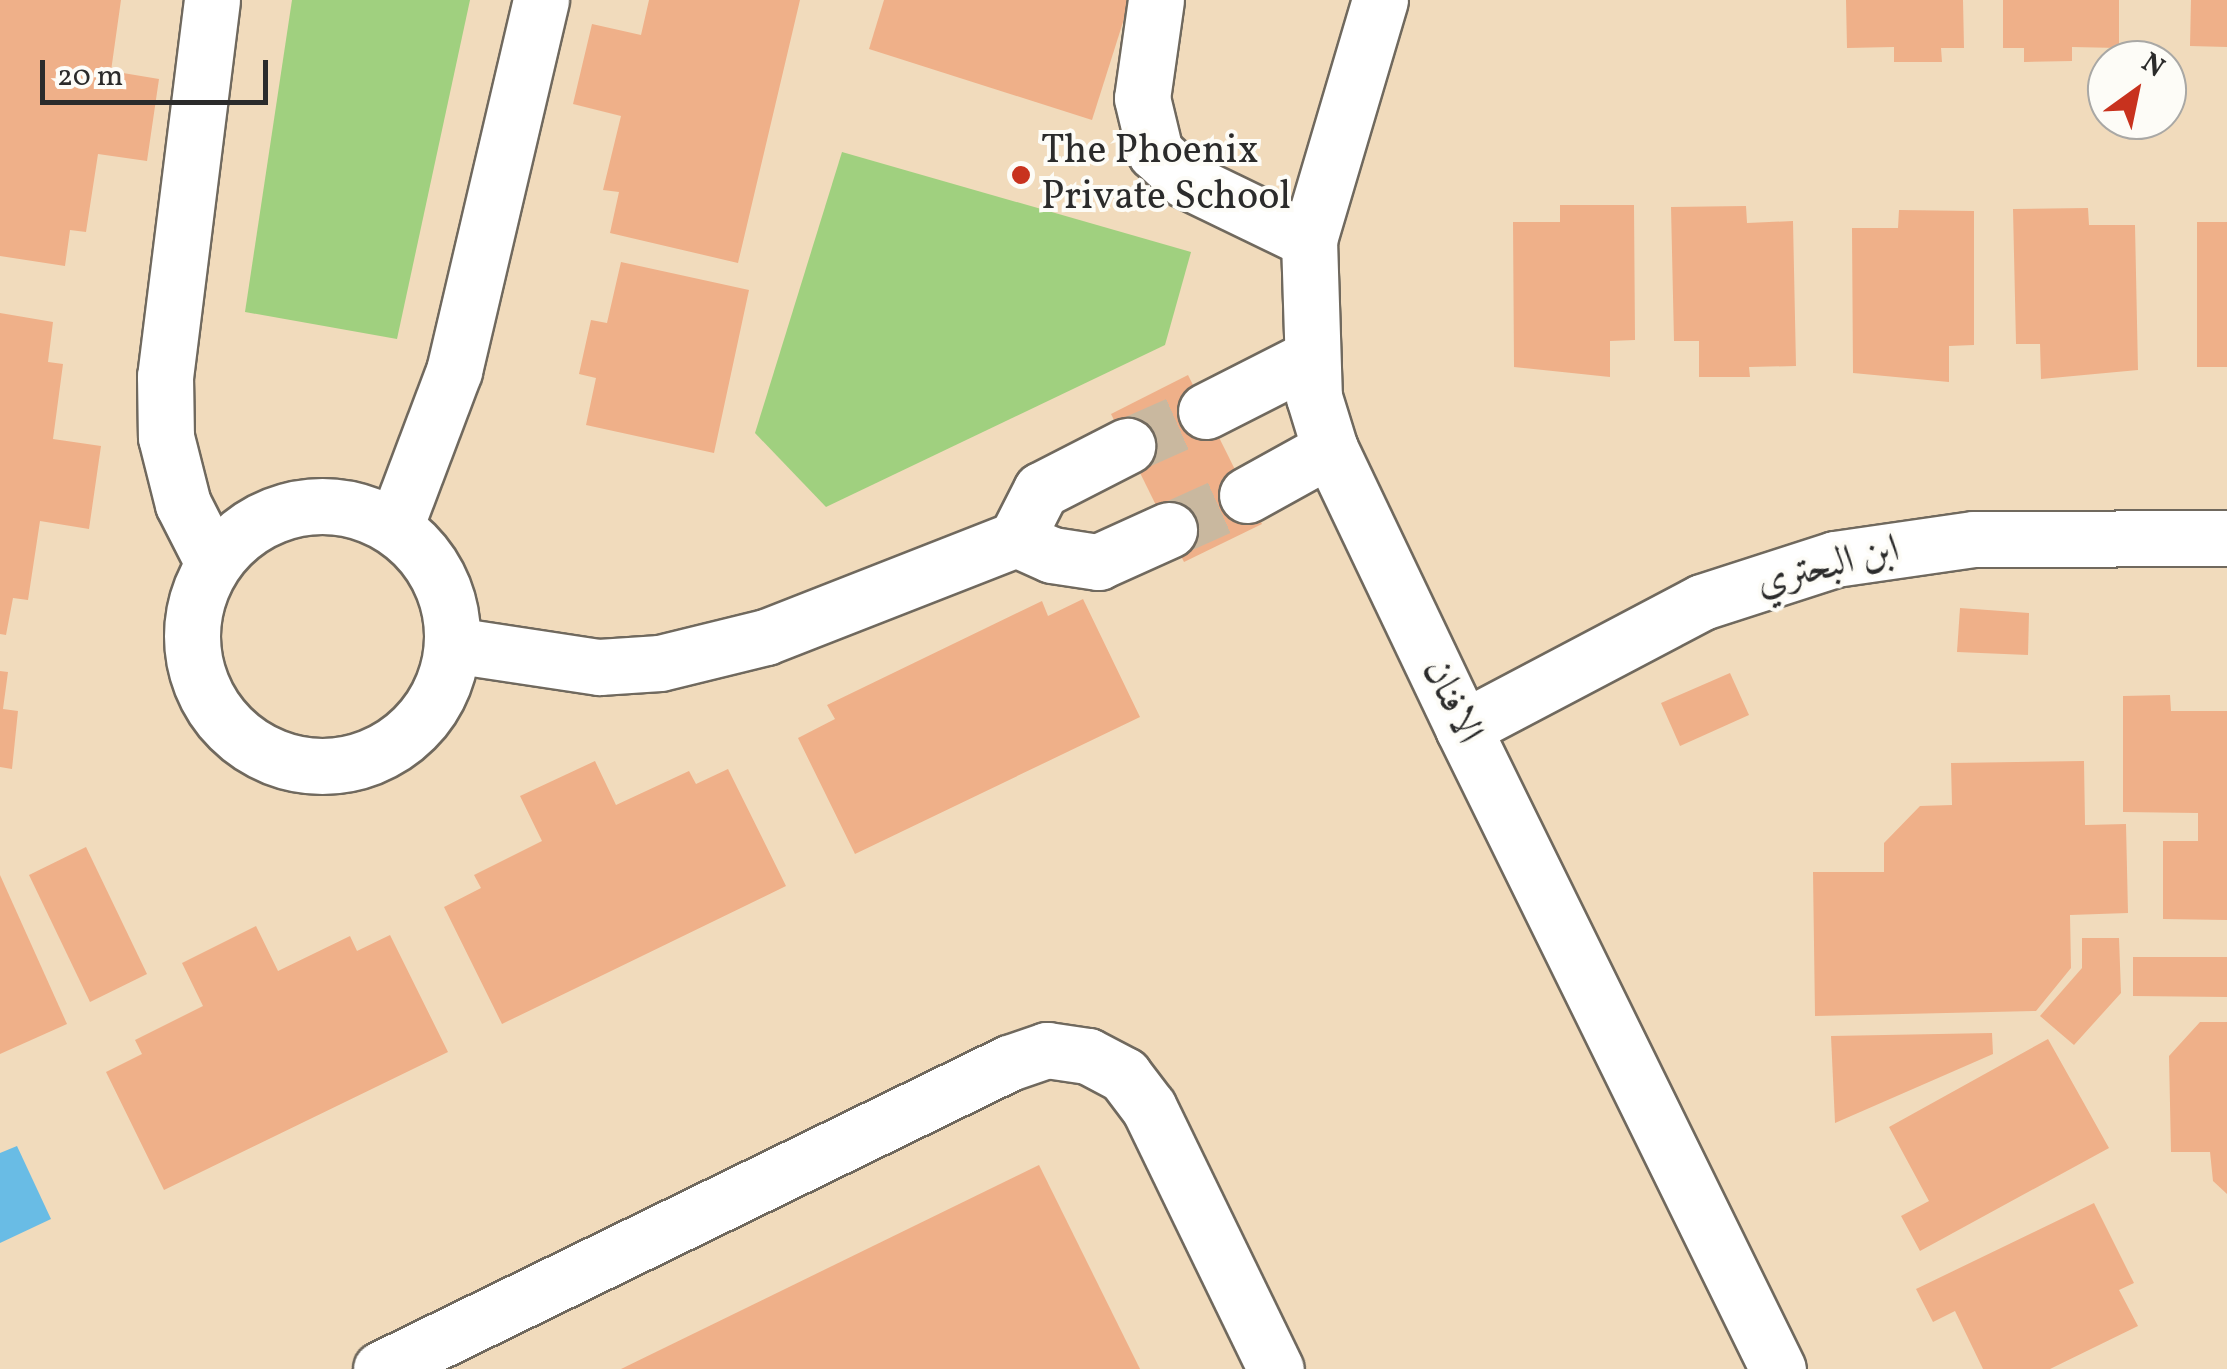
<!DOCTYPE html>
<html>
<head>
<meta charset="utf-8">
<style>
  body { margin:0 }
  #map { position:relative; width:2227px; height:1369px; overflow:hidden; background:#f1dbbc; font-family:Vollkorn,Amiri,serif }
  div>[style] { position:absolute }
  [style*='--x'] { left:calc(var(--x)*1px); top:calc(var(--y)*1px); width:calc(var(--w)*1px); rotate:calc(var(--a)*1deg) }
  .green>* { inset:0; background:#a0d07f }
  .water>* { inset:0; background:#69bce5 }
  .building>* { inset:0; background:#efb089 }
  .minor-tunnel>* { height:55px; margin-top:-27.5px; transform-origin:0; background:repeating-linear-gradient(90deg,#c9b89f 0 55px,transparent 0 83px) }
  .roads { filter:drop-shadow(2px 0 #70695e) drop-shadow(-2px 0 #70695e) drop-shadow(0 2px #70695e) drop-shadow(0 -2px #70695e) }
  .minor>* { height:55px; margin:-27.5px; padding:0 27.5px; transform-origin:27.5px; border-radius:27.5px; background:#fff }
  .minor>.ring { margin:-27.5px; padding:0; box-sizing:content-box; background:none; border:55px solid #fff; border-radius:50% }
  .dots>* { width:28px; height:28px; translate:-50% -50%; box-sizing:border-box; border:5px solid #fdfcf7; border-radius:50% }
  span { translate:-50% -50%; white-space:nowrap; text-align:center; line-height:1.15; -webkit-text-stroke:8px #fdfcf7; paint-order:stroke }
  .poi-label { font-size:40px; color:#2b2b2b }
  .left { translate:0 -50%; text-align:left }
  .street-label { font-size:40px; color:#2b2b2b }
  .north { position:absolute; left:2087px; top:40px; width:100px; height:100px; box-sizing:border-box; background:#fdfcf7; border:2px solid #a9a8a5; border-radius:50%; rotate:33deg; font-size:28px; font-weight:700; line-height:40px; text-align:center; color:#2b2b2b }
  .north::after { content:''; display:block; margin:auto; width:35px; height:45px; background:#c8321e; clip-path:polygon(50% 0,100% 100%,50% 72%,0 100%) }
  .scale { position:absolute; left:40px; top:60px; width:228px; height:45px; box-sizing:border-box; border:5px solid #2b2b2b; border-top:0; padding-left:12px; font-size:30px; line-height:35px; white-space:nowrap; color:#2b2b2b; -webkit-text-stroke:8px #fdfcf7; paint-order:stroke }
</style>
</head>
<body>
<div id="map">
  <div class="green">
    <div style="clip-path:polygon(292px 0,470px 0,397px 339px,245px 312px)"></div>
    <div style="clip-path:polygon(842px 152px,1191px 252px,1165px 345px,826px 507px,755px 433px)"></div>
  </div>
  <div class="water">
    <div style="clip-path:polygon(17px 1146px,51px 1219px,0 1243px,0 1153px)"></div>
  </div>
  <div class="building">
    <div style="clip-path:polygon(0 0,121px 0,111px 71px,159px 79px,147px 161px,98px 154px,86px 232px,70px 230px,65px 266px,0 256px)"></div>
    <div style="clip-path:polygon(649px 0,800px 0,738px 263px,610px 233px,619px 192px,603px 190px,621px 116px,573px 104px,592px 24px,641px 35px)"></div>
    <div style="clip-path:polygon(884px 0,1130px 0,1092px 120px,869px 49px)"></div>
    <div style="clip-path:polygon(1846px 0,1963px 0,1964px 48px,1941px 48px,1942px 62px,1894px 62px,1894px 47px,1847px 48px)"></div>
    <div style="clip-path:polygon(2003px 0,2119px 0,2119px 48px,2072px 47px,2072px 61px,2024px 62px,2024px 48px,2003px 48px)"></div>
    <div style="clip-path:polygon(2191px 0,2227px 0,2227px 47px,2190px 46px)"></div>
    <div style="clip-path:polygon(1560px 205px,1634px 205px,1635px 340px,1610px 341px,1610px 377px,1514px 367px,1513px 222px,1560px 222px)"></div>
    <div style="clip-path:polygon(1746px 206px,1747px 223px,1793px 221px,1796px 366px,1749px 367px,1750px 377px,1699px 377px,1699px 341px,1674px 341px,1671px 207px)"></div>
    <div style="clip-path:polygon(2088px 208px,2089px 225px,2135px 225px,2138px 370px,2041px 379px,2040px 344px,2016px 344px,2013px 209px)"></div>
    <div style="clip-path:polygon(1899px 210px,1974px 211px,1974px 345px,1949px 346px,1949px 382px,1853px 373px,1852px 228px,1898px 228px)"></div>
    <div style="clip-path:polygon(2197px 222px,2227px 222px,2227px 367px,2197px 367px)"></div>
    <div style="clip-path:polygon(621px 262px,749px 290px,714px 453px,586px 425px,596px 378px,579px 374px,591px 320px,607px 323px)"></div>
    <div style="clip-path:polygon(0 313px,53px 322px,48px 362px,63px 364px,53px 439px,101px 446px,89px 529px,40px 521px,28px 600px,13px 598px,6px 635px,0 634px)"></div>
    <div style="clip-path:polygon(1188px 375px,1262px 524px,1184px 562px,1111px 414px)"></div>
    <div style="clip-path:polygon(1083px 599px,1140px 717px,855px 854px,798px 738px,835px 719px,827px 705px,1042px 601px,1048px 616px)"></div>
    <div style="clip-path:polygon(1960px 608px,2029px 613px,2028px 655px,1957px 652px)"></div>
    <div style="clip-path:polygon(0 671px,8px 672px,3px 709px,18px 711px,12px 769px,0 767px)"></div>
    <div style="clip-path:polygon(1730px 673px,1749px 715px,1680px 746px,1661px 703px)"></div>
    <div style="clip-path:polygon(2170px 695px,2171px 711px,2227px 711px,2227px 920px,2163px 919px,2163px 841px,2198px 841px,2198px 813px,2123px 812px,2123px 696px)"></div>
    <div style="clip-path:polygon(595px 761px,616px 805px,689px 771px,696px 784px,728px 769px,786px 886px,502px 1024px,444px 907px,481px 888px,474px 875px,542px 841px,520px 796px)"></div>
    <div style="clip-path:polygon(2084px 761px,2085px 825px,2126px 824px,2128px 913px,2070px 915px,2071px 968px,2036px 1011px,1815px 1016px,1813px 872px,1884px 872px,1884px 843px,1920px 806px,1952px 805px,1951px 763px)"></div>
    <div style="clip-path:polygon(86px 847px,147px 974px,90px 1002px,29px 875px)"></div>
    <div style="clip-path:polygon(0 875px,67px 1024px,0 1054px)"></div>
    <div style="clip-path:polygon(256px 926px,278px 971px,350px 936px,357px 951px,390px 935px,448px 1052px,164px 1190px,106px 1072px,142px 1054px,135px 1040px,203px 1006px,182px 963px)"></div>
    <div style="clip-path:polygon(2082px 938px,2119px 938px,2121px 993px,2074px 1045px,2040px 1016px,2082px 968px)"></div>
    <div style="clip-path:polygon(2133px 957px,2227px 957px,2227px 997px,2133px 996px)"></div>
    <div style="clip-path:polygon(2200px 1022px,2227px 1022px,2227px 1194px,2213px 1181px,2210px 1152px,2171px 1152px,2169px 1056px)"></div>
    <div style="clip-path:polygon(1992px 1033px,1993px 1054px,1835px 1123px,1831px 1036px)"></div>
    <div style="clip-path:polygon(2048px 1039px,2109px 1148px,1920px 1251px,1901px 1216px,1929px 1201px,1889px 1127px)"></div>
    <div style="clip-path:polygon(1039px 1165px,1140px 1369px,621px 1369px)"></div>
    <div style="clip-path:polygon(2094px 1203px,2134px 1283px,2119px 1290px,2138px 1326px,2050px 1369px,1983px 1369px,1955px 1311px,1933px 1322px,1916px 1289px)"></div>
  </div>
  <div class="minor-tunnel">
    <div style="--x:1127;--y:446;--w:86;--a:-23.9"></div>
    <div style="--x:1169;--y:530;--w:85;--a:-24.2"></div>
  </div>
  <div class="roads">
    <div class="minor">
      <div style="--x:212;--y:0;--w:379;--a:97.1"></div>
      <div style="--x:165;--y:376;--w:61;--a:89.1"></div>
      <div style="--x:166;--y:437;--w:69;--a:75.8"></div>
      <div style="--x:183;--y:504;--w:66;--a:63"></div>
      <div style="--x:1156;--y:0;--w:99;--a:98.1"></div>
      <div style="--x:1142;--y:98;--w:56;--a:76.5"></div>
      <div style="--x:1155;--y:152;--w:41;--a:43"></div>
      <div style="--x:1185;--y:180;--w:138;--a:25.8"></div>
      <div style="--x:1380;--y:0;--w:250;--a:106.5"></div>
      <div style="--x:1309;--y:240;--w:157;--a:88.2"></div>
      <div style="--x:1314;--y:397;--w:54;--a:72.9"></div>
      <div style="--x:1330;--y:449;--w:309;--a:64.5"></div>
      <div style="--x:1463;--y:728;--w:714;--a:63.83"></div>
      <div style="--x:1206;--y:411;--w:117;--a:-27"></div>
      <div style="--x:1247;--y:495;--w:95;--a:-29"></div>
      <div class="ring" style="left:192px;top:506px;width:205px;height:205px"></div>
      <div style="--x:395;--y:527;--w:167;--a:-69.3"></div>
      <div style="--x:454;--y:371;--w:381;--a:-76.8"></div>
      <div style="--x:1016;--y:539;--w:55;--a:-63"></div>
      <div style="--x:1041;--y:490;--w:97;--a:-27.1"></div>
      <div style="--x:453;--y:645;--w:148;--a:8.6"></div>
      <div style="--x:599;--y:667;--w:61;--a:-3.8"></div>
      <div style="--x:660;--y:663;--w:109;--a:-13.8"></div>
      <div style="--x:766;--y:637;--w:269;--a:-21.4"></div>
      <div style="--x:1016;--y:539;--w:39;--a:24"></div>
      <div style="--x:1052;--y:555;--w:47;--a:8.7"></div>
      <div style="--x:1098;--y:562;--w:78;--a:-24.3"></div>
      <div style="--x:1463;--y:728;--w:270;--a:-27.8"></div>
      <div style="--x:1702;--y:602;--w:140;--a:-17.9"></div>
      <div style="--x:1835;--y:559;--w:140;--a:-8.2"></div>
      <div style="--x:1974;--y:539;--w:253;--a:-0.2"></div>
      <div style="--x:381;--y:1369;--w:699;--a:-25.98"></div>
      <div style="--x:1009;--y:1063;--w:40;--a:-18.9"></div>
      <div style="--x:1047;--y:1050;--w:41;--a:8.3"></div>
      <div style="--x:1088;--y:1056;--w:41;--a:27.8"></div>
      <div style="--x:1124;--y:1075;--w:41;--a:52.9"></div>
      <div style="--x:1149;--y:1108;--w:290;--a:64.1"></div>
    </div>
  </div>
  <div class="dots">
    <div style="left:1021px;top:175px;background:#c8321e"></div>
  </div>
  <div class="poi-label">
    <span class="left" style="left:1041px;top:175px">The Phoenix<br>Private School</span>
  </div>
  <div class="street-label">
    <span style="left:1828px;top:567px;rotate:-14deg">ابن البحتري</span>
    <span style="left:1451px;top:702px;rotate:64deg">الافنان</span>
  </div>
  <div class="north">N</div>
  <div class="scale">20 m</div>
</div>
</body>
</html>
